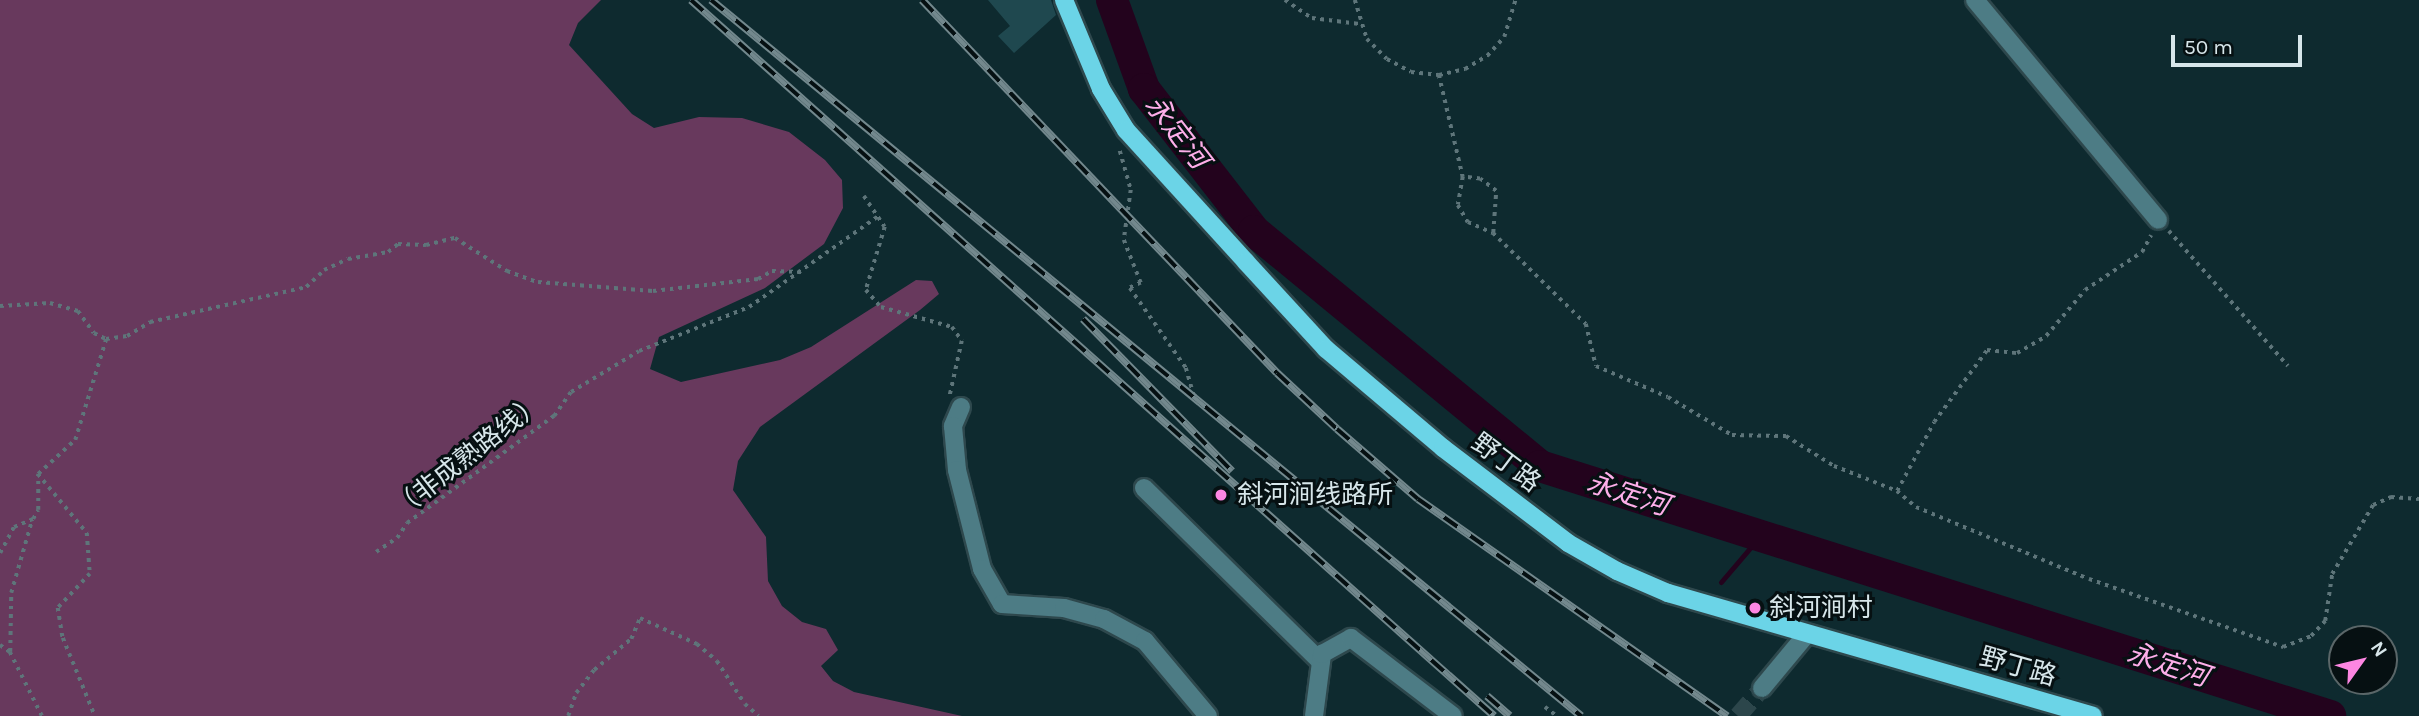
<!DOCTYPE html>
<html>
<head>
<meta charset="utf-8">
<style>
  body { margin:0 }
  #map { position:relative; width:2419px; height:716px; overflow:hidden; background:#0e2a2f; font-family:Karla,"Noto Sans SC",sans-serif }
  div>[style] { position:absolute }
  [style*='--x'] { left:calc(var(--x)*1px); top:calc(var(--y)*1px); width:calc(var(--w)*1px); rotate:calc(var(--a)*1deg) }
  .green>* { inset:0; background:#68395d }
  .stream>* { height:5px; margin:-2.5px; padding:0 2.5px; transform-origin:2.5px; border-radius:2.5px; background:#23031d }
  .river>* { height:32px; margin:-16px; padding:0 16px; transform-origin:16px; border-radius:16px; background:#23031d }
  .building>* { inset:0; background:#1f484f }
  .minor-tunnel>* { height:18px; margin-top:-9px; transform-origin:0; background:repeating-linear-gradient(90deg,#2c464b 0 18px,transparent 0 27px) }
  .path>* { height:3.5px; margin-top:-1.75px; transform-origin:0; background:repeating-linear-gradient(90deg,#5e757a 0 3.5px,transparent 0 8.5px) }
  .roads { filter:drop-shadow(2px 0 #2e484d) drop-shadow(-2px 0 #2e484d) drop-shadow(0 2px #2e484d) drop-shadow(0 -2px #2e484d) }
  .minor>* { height:18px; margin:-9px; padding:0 9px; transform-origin:9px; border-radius:9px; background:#4d7c85 }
  .major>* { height:18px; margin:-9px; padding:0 9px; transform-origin:9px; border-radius:9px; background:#6bd4e7 }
  .rail>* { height:8px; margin-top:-4px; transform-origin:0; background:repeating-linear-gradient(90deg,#061012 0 16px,#73888d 0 32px); box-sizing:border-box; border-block:2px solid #73888d }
  .dots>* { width:19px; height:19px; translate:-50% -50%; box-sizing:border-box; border:4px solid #061012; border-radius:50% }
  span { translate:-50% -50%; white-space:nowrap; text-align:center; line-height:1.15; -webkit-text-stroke:6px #061012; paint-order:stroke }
  .street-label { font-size:26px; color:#d7e6ea }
  .poi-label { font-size:26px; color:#d7e6ea }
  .left { translate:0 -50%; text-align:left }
  .water-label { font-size:28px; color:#fdaee9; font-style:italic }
  .north { position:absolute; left:2328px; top:625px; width:70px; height:70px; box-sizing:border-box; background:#061012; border:2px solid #5a6668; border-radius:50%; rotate:56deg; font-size:19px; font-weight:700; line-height:28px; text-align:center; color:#d7e6ea }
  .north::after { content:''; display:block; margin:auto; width:24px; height:32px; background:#fd86e2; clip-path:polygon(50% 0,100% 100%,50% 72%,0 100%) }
  .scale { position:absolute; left:2171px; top:35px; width:131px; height:32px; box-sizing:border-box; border:4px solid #d7e6ea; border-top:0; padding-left:9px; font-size:21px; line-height:24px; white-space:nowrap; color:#d7e6ea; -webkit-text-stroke:5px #061012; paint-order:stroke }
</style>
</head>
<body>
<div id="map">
  <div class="green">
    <div style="clip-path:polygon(0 0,601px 0,578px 23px,569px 45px,632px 114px,654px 128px,699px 117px,742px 118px,789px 132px,825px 160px,842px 180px,843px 208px,824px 244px,765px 288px,659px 337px,650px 369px,681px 382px,780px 360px,811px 347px,916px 280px,932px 281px,939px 294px,920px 310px,760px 427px,738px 461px,733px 490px,766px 537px,768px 581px,782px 606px,802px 622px,826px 629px,838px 650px,821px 666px,833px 681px,854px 692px,962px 716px,0 716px)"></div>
  </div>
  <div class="stream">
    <div style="--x:1721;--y:582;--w:62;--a:-49.6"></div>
  </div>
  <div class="river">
    <div style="--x:1112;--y:0;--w:95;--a:70.2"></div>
    <div style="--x:1144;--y:89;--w:180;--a:52.2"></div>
    <div style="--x:1254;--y:231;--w:370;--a:39.4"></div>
    <div style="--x:1540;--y:466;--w:829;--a:17.56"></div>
  </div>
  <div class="building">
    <div style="clip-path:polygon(988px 0,1051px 0,1056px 15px,1014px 53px,998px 36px,1010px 26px)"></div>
  </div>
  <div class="minor-tunnel">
    <div style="--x:1738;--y:716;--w:37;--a:-49"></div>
  </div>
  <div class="path">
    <div style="--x:1285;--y:0;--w:32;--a:34"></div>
    <div style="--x:1312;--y:18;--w:48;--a:7.1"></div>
    <div style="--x:1355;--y:0;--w:41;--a:72.9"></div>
    <div style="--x:1367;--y:39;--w:28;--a:45"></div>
    <div style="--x:1387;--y:59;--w:27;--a:28"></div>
    <div style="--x:1411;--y:72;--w:28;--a:6"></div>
    <div style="--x:1439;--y:75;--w:27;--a:-13"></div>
    <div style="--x:1465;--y:69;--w:26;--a:-31"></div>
    <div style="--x:1487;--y:56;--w:25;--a:-48"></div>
    <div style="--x:1504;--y:37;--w:39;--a:-73"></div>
    <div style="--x:1439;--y:75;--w:105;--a:76.8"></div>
    <div style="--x:1120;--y:151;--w:41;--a:74.2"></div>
    <div style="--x:1131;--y:190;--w:50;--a:98"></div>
    <div style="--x:1124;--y:240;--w:46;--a:68.4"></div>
    <div style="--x:1141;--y:283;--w:12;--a:156"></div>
    <div style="--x:1130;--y:288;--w:98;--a:55"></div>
    <div style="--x:1186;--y:368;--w:32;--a:74"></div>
    <div style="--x:864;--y:196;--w:37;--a:56"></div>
    <div style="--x:885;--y:227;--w:66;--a:106.8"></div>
    <div style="--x:866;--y:290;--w:23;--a:49"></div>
    <div style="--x:881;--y:307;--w:74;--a:15.7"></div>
    <div style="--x:952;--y:327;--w:17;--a:54"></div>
    <div style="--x:962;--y:341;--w:55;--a:102.5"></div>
    <div style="--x:2169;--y:231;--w:180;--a:48.6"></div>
    <div style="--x:1493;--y:233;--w:42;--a:-85.9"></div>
    <div style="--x:1496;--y:191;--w:20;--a:-143"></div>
    <div style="--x:1480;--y:179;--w:17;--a:-173"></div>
    <div style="--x:1463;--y:177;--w:28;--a:100"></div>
    <div style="--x:1458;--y:205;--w:20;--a:60"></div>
    <div style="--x:1468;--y:222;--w:27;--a:24"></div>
    <div style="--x:1493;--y:233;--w:130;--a:44.4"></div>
    <div style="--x:1586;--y:324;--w:43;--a:76.6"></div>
    <div style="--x:1596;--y:366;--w:78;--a:23.3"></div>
    <div style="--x:1668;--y:397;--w:74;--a:30.7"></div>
    <div style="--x:1732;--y:435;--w:54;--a:1.1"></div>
    <div style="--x:1786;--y:436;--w:57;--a:32"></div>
    <div style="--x:1834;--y:466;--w:68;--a:21.6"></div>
    <div style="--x:1897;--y:491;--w:25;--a:40"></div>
    <div style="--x:1916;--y:507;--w:187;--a:22.6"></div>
    <div style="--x:2089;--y:579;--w:206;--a:19.3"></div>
    <div style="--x:2283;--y:647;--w:30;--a:-21"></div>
    <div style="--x:2311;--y:636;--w:21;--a:-47"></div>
    <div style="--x:2325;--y:621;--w:48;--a:-81.5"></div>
    <div style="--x:2332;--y:574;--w:80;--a:-59.3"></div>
    <div style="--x:2373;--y:505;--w:20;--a:-24"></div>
    <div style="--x:2391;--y:497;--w:28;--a:4"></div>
    <div style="--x:0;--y:306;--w:50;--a:-3.4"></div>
    <div style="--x:50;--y:303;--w:29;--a:16"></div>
    <div style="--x:78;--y:311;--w:27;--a:54"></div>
    <div style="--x:94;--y:333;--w:13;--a:27"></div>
    <div style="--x:106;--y:339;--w:21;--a:-8"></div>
    <div style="--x:127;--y:336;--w:27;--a:-31"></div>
    <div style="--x:150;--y:322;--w:160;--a:-12.6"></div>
    <div style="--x:306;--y:287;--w:25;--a:-43"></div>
    <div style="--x:324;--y:270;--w:26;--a:-25"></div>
    <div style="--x:348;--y:259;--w:41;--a:-9.9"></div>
    <div style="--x:388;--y:252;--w:13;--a:-39"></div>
    <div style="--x:398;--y:244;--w:28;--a:2"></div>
    <div style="--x:426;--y:245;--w:30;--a:-14"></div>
    <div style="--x:455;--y:238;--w:62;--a:32.4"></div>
    <div style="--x:507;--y:271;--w:33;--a:20"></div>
    <div style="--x:538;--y:282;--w:115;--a:4.5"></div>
    <div style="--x:653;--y:291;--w:106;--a:-6.5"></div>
    <div style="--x:758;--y:279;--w:16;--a:-30"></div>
    <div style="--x:772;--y:271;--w:31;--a:2"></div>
    <div style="--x:38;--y:474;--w:77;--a:50.3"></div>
    <div style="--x:87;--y:533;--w:41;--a:85.8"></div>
    <div style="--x:90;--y:574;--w:47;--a:133.3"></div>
    <div style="--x:58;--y:608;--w:30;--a:81"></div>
    <div style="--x:63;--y:638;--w:84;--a:67.7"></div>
    <div style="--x:1897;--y:491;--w:78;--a:-61.8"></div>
    <div style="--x:1934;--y:422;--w:89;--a:-53.6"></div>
    <div style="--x:1987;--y:350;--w:30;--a:6"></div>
    <div style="--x:2017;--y:353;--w:34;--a:-30"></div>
    <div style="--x:2046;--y:336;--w:60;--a:-49.7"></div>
    <div style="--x:2085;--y:290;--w:69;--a:-33.7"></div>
    <div style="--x:2142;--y:252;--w:19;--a:-62"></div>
    <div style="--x:376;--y:552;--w:25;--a:-34"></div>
    <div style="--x:397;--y:538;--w:18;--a:-56"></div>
    <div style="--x:407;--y:523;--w:182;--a:-36.1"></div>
    <div style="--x:554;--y:416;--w:29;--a:-55"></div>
    <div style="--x:571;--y:392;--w:79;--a:-31.1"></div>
    <div style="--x:639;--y:351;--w:118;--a:-21.8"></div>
    <div style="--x:749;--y:307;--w:160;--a:-35.1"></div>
    <div style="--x:0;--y:553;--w:30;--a:-62"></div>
    <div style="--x:14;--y:527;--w:21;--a:-23"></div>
    <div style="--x:33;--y:519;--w:10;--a:-61"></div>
    <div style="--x:38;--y:510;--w:36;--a:-90"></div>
    <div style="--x:38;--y:474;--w:50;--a:-42.6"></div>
    <div style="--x:75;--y:440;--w:106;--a:-72.9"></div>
    <div style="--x:0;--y:645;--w:12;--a:35"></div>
    <div style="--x:10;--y:652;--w:59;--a:-89"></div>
    <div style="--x:11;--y:593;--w:76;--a:-74"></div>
    <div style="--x:10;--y:652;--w:72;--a:63.4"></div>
    <div style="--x:1545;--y:707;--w:15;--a:37"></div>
    <div style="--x:568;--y:716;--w:24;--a:-71"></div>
    <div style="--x:576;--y:693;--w:29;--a:-52"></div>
    <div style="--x:594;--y:670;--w:48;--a:-40"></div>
    <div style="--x:631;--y:639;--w:23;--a:-67"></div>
    <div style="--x:640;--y:618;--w:63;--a:24.5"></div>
    <div style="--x:697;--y:644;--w:26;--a:40"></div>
    <div style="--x:717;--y:661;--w:51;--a:56.9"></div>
    <div style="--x:745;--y:704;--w:18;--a:41"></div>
  </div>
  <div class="roads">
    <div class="minor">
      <div style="--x:1975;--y:0;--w:286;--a:50.2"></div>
      <div style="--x:961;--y:407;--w:21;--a:113"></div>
      <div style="--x:953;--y:426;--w:44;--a:84.8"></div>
      <div style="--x:957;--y:470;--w:102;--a:75.8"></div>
      <div style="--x:982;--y:569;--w:40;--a:60.3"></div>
      <div style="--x:1002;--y:604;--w:62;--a:3.7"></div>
      <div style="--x:1064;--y:608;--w:41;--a:15.4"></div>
      <div style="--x:1104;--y:619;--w:47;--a:28.2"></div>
      <div style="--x:1145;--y:641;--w:98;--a:50"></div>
      <div style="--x:1144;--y:488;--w:248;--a:44.5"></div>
      <div style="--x:1762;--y:688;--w:69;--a:-50.3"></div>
      <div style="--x:1314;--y:716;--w:63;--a:-82.6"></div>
      <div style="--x:1322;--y:654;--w:33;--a:-29"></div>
      <div style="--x:1351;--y:638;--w:128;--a:37.4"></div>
    </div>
    <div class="major">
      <div style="--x:1064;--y:0;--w:96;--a:67.4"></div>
      <div style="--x:1101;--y:89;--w:48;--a:58.6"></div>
      <div style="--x:1126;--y:130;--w:178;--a:47.7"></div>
      <div style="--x:1246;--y:262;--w:118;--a:47.4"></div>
      <div style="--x:1326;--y:349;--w:153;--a:40.2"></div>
      <div style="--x:1443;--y:448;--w:157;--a:37.2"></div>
      <div style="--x:1568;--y:543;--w:56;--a:29.7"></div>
      <div style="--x:1617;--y:571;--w:56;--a:23.3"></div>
      <div style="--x:1668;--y:593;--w:442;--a:16.1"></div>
    </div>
  </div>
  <div class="rail">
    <div style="--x:691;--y:0;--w:1076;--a:41.72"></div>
    <div style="--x:711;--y:0;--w:1127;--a:39.45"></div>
    <div style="--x:922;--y:0;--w:515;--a:46.42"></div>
    <div style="--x:1277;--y:373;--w:82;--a:43"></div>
    <div style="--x:1337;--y:429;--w:107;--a:40.8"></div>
    <div style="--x:1418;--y:499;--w:378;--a:35.1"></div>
    <div style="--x:1083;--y:319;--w:213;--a:45.6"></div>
    <div style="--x:1487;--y:696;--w:30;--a:41"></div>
  </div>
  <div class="dots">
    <div style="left:1221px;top:495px;background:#fd86e2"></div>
    <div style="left:1755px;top:608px;background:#fd86e2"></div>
  </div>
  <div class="street-label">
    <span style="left:468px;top:456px;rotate:-38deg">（非成熟路线）</span>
    <span style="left:1506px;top:463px;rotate:37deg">野丁路</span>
    <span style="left:2018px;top:667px;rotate:16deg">野丁路</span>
  </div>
  <div class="poi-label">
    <span class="left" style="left:1237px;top:495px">斜河涧线路所</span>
    <span class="left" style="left:1769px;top:608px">斜河涧村</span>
  </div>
  <div class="water-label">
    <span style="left:1177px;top:132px;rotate:52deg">永定河</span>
    <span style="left:1628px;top:494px;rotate:18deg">永定河</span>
    <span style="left:2168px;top:665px;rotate:18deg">永定河</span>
  </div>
  <div class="north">N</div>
  <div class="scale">50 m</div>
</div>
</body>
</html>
